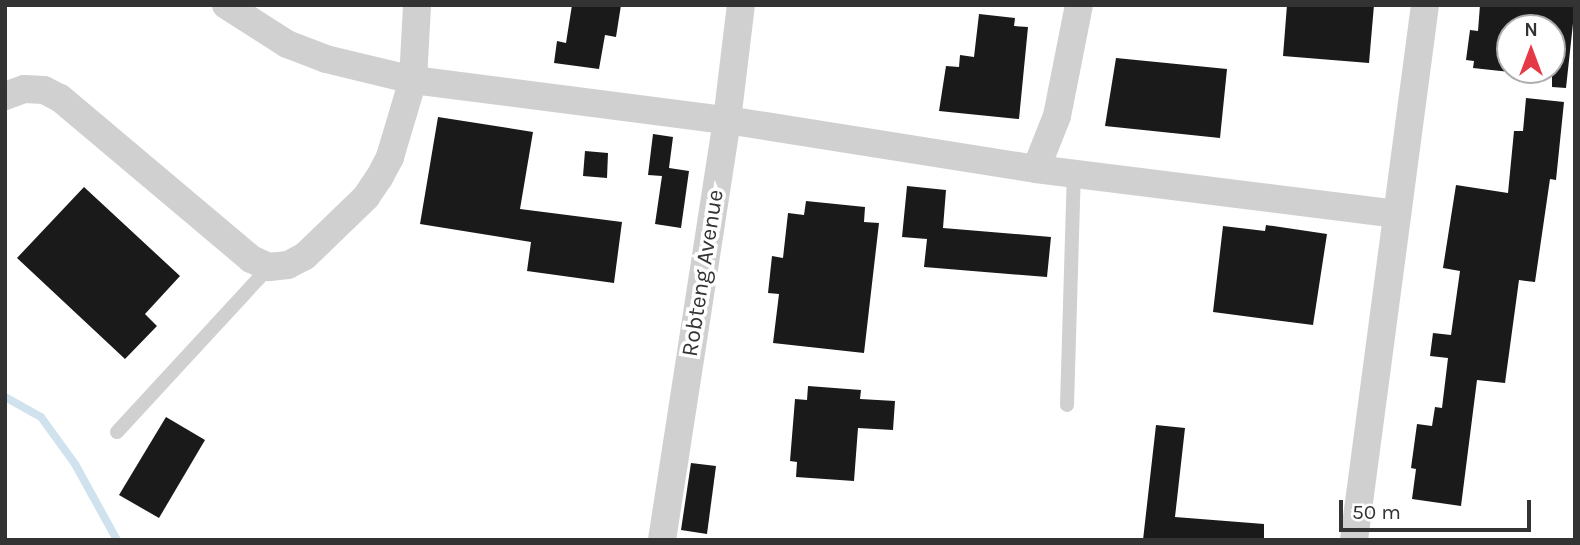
<!DOCTYPE html>
<html>
<head>
<meta charset="utf-8">
<style>
  body { margin:0 }
  #map { position:relative; width:1580px; height:545px; overflow:hidden; background:#fff; font-family:Karla,sans-serif }
  div>[style] { position:absolute }
  [style*='--x'] { left:calc(var(--x)*1px); top:calc(var(--y)*1px); width:calc(var(--w)*1px); rotate:calc(var(--a)*1deg) }
  .stream>* { height:8px; margin:-4px; padding:0 4px; transform-origin:4px; border-radius:4px; background:#cfe2ee }
  .building>* { inset:0; background:#1a1a1a }
  .service>* { height:14px; margin:-7px; padding:0 7px; transform-origin:7px; border-radius:7px; background:#d0d0d0 }
  .minor>* { height:28px; margin:-14px; padding:0 14px; transform-origin:14px; border-radius:14px; background:#d0d0d0 }
  span { translate:-50% -50%; white-space:nowrap; text-align:center; line-height:1.15; -webkit-text-stroke:7px #fff; paint-order:stroke }
  .street-label { font-size:23px; color:#333 }
  .frame { position:absolute; inset:0; border:7px solid #333; pointer-events:none }
  .north { position:absolute; left:1496px; top:14px; width:70px; height:70px; box-sizing:border-box; background:#fff; border:2px solid #adadad; border-radius:50%; rotate:0deg; font-size:19px; font-weight:700; line-height:28px; text-align:center; color:#333 }
  .north::after { content:''; display:block; margin:auto; width:24px; height:32px; background:#e63946; clip-path:polygon(50% 0,100% 100%,50% 72%,0 100%) }
  .scale { position:absolute; left:1339px; top:500px; width:192px; height:32px; box-sizing:border-box; border:4px solid #333; border-top:0; padding-left:9px; font-size:21px; line-height:24px; white-space:nowrap; color:#333; -webkit-text-stroke:5px #fff; paint-order:stroke }
</style>
</head>
<body>
<div id="map">
  <div class="stream">
    <div style="--x:5;--y:397;--w:41;--a:29.1"></div>
    <div style="--x:41;--y:417;--w:58;--a:54.1"></div>
    <div style="--x:75;--y:464;--w:87;--a:61.1"></div>
  </div>
  <div class="building">
    <div style="clip-path:polygon(572px 5px,621px 5px,616px 37px,605px 35px,599px 69px,554px 63px,557px 41px,566px 43px)"></div>
    <div style="clip-path:polygon(1287px 5px,1374px 5px,1369px 63px,1283px 56px)"></div>
    <div style="clip-path:polygon(1480px 5px,1575px 5px,1566px 88px,1552px 87px,1552px 28px,1510px 28px,1510px 72px,1473px 68px,1474px 61px,1466px 60px,1470px 30px,1478px 31px)"></div>
    <div style="clip-path:polygon(979px 14px,1015px 18px,1014px 26px,1028px 27px,1019px 119px,939px 111px,946px 66px,959px 67px,960px 55px,974px 57px)"></div>
    <div style="clip-path:polygon(1116px 58px,1227px 69px,1220px 138px,1105px 126px)"></div>
    <div style="clip-path:polygon(1526px 98px,1564px 102px,1556px 180px,1550px 179px,1535px 282px,1519px 280px,1505px 383px,1477px 380px,1461px 506px,1412px 499px,1416px 469px,1411px 468px,1417px 424px,1432px 426px,1435px 407px,1442px 408px,1448px 358px,1430px 356px,1433px 333px,1451px 335px,1460px 271px,1443px 268px,1456px 185px,1508px 193px,1514px 131px,1523px 131px)"></div>
    <div style="clip-path:polygon(438px 117px,533px 132px,520px 209px,622px 222px,614px 283px,527px 271px,531px 242px,420px 224px)"></div>
    <div style="clip-path:polygon(653px 134px,673px 137px,669px 168px,689px 171px,681px 228px,655px 224px,662px 176px,648px 175px)"></div>
    <div style="clip-path:polygon(585px 151px,608px 153px,607px 178px,583px 176px)"></div>
    <div style="clip-path:polygon(907px 186px,946px 190px,943px 228px,1051px 237px,1047px 277px,924px 267px,927px 239px,902px 237px)"></div>
    <div style="clip-path:polygon(84px 187px,180px 276px,145px 314px,157px 326px,125px 359px,17px 258px)"></div>
    <div style="clip-path:polygon(806px 201px,865px 207px,864px 222px,879px 223px,864px 353px,773px 343px,779px 294px,768px 293px,772px 256px,783px 258px,788px 213px,804px 215px)"></div>
    <div style="clip-path:polygon(1266px 225px,1327px 234px,1313px 325px,1213px 312px,1223px 226px,1265px 231px)"></div>
    <div style="clip-path:polygon(808px 386px,861px 390px,860px 399px,895px 401px,893px 430px,858px 428px,854px 481px,796px 477px,797px 462px,790px 461px,795px 399px,807px 400px)"></div>
    <div style="clip-path:polygon(166px 417px,205px 440px,159px 518px,119px 495px)"></div>
    <div style="clip-path:polygon(1156px 425px,1185px 428px,1175px 517px,1264px 524px,1264px 540px,1143px 540px)"></div>
    <div style="clip-path:polygon(691px 463px,716px 466px,707px 534px,681px 530px)"></div>
  </div>
  <div class="service">
    <div style="--x:1067;--y:405;--w:231;--a:-88.3"></div>
    <div style="--x:117;--y:432;--w:224;--a:-47.3"></div>
  </div>
  <div class="minor">
    <div style="--x:226;--y:5;--w:72;--a:32.6"></div>
    <div style="--x:287;--y:44;--w:42;--a:21"></div>
    <div style="--x:326;--y:59;--w:89;--a:13.6"></div>
    <div style="--x:413;--y:80;--w:317;--a:7.3"></div>
    <div style="--x:727;--y:120;--w:313;--a:9"></div>
    <div style="--x:1036;--y:169;--w:364;--a:7.1"></div>
    <div style="--x:5;--y:96;--w:20;--a:-20"></div>
    <div style="--x:24;--y:89;--w:20;--a:3"></div>
    <div style="--x:44;--y:90;--w:18;--a:27"></div>
    <div style="--x:60;--y:98;--w:250;--a:40.1"></div>
    <div style="--x:251;--y:259;--w:20;--a:24"></div>
    <div style="--x:269;--y:267;--w:19;--a:-6"></div>
    <div style="--x:288;--y:265;--w:19;--a:-28"></div>
    <div style="--x:305;--y:256;--w:85;--a:-44"></div>
    <div style="--x:366;--y:197;--w:23;--a:-56"></div>
    <div style="--x:379;--y:178;--w:24;--a:-62"></div>
    <div style="--x:390;--y:157;--w:80;--a:-73.4"></div>
    <div style="--x:413;--y:80;--w:75;--a:-86.9"></div>
    <div style="--x:1036;--y:169;--w:57;--a:-68.4"></div>
    <div style="--x:1057;--y:116;--w:113;--a:-78.8"></div>
    <div style="--x:662;--y:540;--w:425;--a:-81.2"></div>
    <div style="--x:727;--y:120;--w:116;--a:-83.1"></div>
    <div style="--x:1354;--y:540;--w:540;--a:-82.44"></div>
  </div>
  <div class="street-label">
    <span style="left:703px;top:273px;rotate:-81deg">Robteng Avenue</span>
  </div>
  <div class="frame"></div>
  <div class="north">N</div>
  <div class="scale">50 m</div>
</div>
</body>
</html>
